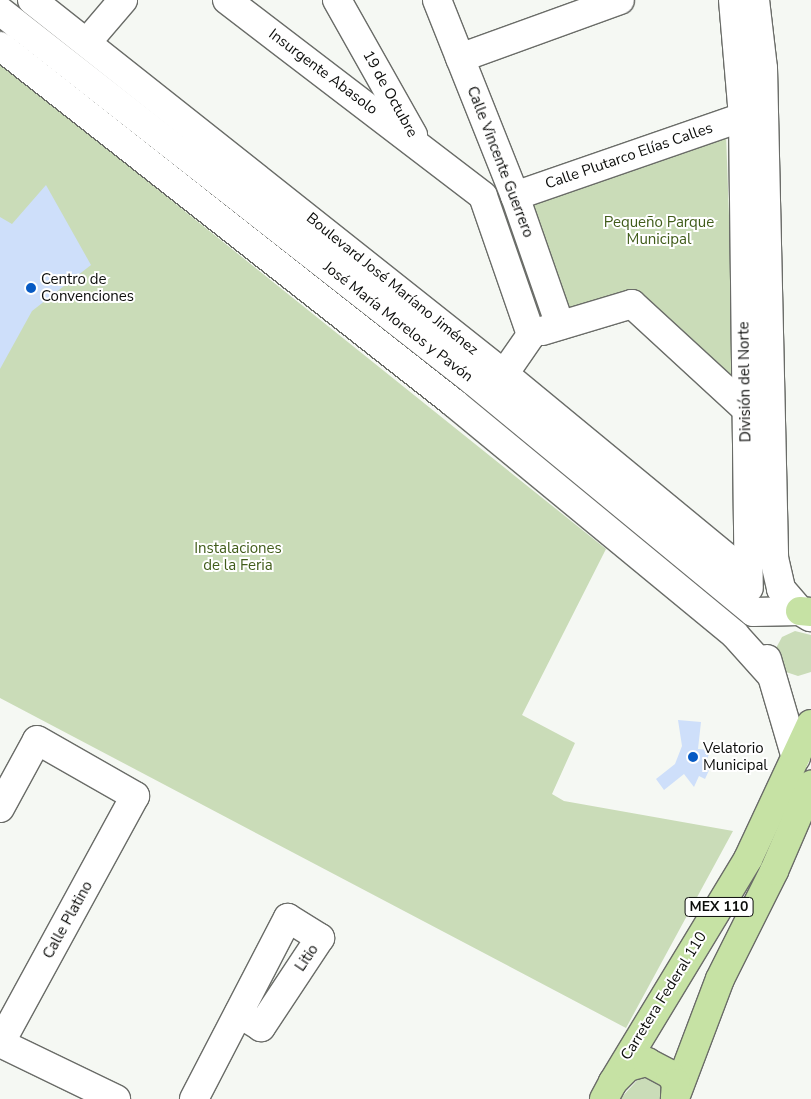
<!DOCTYPE html>
<html>
<head>
<meta charset="utf-8">
<style>
  body { margin:0 }
  #map { position:relative; width:811px; height:1099px; overflow:hidden; background:#f5f8f3; font-family:"Nunito Sans",sans-serif }
  div>[style] { position:absolute }
  [style*='--x'] { left:calc(var(--x)*1px); top:calc(var(--y)*1px); width:calc(var(--w)*1px); rotate:calc(var(--a)*1deg) }
  .green>* { inset:0; background:#cadcb8 }
  .building>* { inset:0; background:#cedffa }
  .roads { filter:drop-shadow(1px 0 #6a6c68) drop-shadow(-1px 0 #6a6c68) drop-shadow(0 1px #6a6c68) drop-shadow(0 -1px #6a6c68) }
  .minor>* { height:28px; margin:-14px; padding:0 14px; transform-origin:14px; border-radius:14px; background:#fff }
  .major>* { height:28px; margin:-14px; padding:0 14px; transform-origin:14px; border-radius:14px; background:#c6e2a4 }
  .dots>* { width:14px; height:14px; translate:-50% -50%; box-sizing:border-box; border:2px solid #fff; border-radius:50% }
  span { translate:-50% -50%; white-space:nowrap; text-align:center; line-height:1.15; -webkit-text-stroke:4px #fff; paint-order:stroke }
  .shield-label span { padding:1px 4px; background:#fff; border:1px solid; border-radius:4px; -webkit-text-stroke-width:0 }
  .shield-label { font-size:14px; color:#0c0d0b; font-weight:700 }
  .street-label { font-size:15px; color:#0c0d0b }
  .park-label { font-size:15px; color:#405c1a }
  .poi-label { font-size:15px; color:#0c0d0b }
  .left { translate:0 -50%; text-align:left }
</style>
</head>
<body>
<div id="map">
  <div class="green">
    <div style="clip-path:polygon(0 63px,606px 549px,522px 715px,575px 743px,552px 794px,564px 801px,733px 831px,626px 1028px,0 698px)"></div>
    <div style="clip-path:polygon(726px 134px,735px 379px,634px 296px,563px 315px,524px 200px)"></div>
    <div style="clip-path:polygon(795px 631px,811px 635px,811px 672px,798px 676px,783px 671px,775px 650px,782px 637px)"></div>
    <div style="clip-path:polygon(658px 1071px,671px 1099px,620px 1099px,643px 1074px)"></div>
  </div>
  <div class="building">
    <div style="clip-path:polygon(46px 185px,91px 265px,32px 311px,0 369px,0 217px,12px 224px)"></div>
    <div style="clip-path:polygon(678px 720px,701px 722px,698px 749px,711px 750px,705px 763px,711px 766px,705px 779px,699px 776px,694px 787px,684px 774px,664px 790px,656px 779px,675px 764px,682px 746px)"></div>
  </div>
  <div class="roads">
    <div class="minor">
      <div style="--x:32;--y:0;--w:602;--a:38.39"></div>
      <div style="--x:504;--y:374;--w:316;--a:39.5"></div>
      <div style="--x:227;--y:0;--w:322;--a:37.4"></div>
      <div style="--x:483;--y:196;--w:147;--a:70.9"></div>
      <div style="--x:337;--y:0;--w:155;--a:60.6"></div>
      <div style="--x:437;--y:0;--w:211;--a:68.3"></div>
      <div style="--x:515;--y:196;--w:137;--a:70.8"></div>
      <div style="--x:733;--y:0;--w:117;--a:85.1"></div>
      <div style="--x:743;--y:117;--w:471;--a:89.3"></div>
      <div style="--x:755;--y:0;--w:68;--a:83.3"></div>
      <div style="--x:763;--y:68;--w:490;--a:88.7"></div>
      <div style="--x:774;--y:558;--w:32;--a:77"></div>
      <div style="--x:781;--y:589;--w:29;--a:49"></div>
      <div style="--x:800;--y:611;--w:12;--a:31"></div>
      <div style="--x:0;--y:11;--w:601;--a:38.03"></div>
      <div style="--x:473;--y:381;--w:363;--a:39.5"></div>
      <div style="--x:753;--y:612;--w:47;--a:-1.2"></div>
      <div style="--x:88;--y:41;--w:54;--a:-49.5"></div>
      <div style="--x:0;--y:46;--w:578;--a:38.18"></div>
      <div style="--x:454;--y:403;--w:364;--a:39.5"></div>
      <div style="--x:735;--y:635;--w:54;--a:48"></div>
      <div style="--x:460;--y:58;--w:170;--a:-19.9"></div>
      <div style="--x:515;--y:196;--w:241;--a:-19.1"></div>
      <div style="--x:542;--y:331;--w:94;--a:-16.7"></div>
      <div style="--x:632;--y:304;--w:166;--a:42.6"></div>
      <div style="--x:504;--y:374;--w:47;--a:-55.3"></div>
      <div style="--x:767;--y:659;--w:103;--a:73.7"></div>
      <div style="--x:0;--y:808;--w:77;--a:-61.4"></div>
      <div style="--x:37;--y:740;--w:113;--a:29.7"></div>
      <div style="--x:135;--y:796;--w:282;--a:118.6"></div>
      <div style="--x:0;--y:1043;--w:129;--a:25.8"></div>
      <div style="--x:194;--y:1099;--w:204;--a:-62.6"></div>
      <div style="--x:288;--y:918;--w:38;--a:32"></div>
      <div style="--x:320;--y:938;--w:107;--a:123.5"></div>
      <div style="--x:261;--y:1027;--w:26;--a:-148"></div>
    </div>
    <div class="major">
      <div style="--x:800;--y:611;--w:11;--a:5"></div>
      <div style="--x:613;--y:1082;--w:261;--a:-58.8"></div>
      <div style="--x:748;--y:859;--w:149;--a:-65"></div>
      <div style="--x:675;--y:1098;--w:127;--a:-69.3"></div>
      <div style="--x:720;--y:979;--w:121;--a:-63.4"></div>
      <div style="--x:774;--y:871;--w:94;--a:-66.7"></div>
      <div style="--x:604;--y:1099;--w:19;--a:-62"></div>
      <div style="--x:613;--y:1082;--w:21;--a:-45"></div>
      <div style="--x:628;--y:1067;--w:20;--a:-15"></div>
      <div style="--x:647;--y:1062;--w:26;--a:28"></div>
      <div style="--x:670;--y:1074;--w:11;--a:56"></div>
      <div style="--x:676;--y:1083;--w:16;--a:94"></div>
    </div>
  </div>
  <div class="dots">
    <div style="left:31px;top:288px;background:#075ac3"></div>
    <div style="left:693px;top:757px;background:#075ac3"></div>
  </div>
  <div class="shield-label">
    <span style="left:719px;top:907px">MEX 110</span>
  </div>
  <div class="street-label">
    <span style="left:323px;top:72px;rotate:37deg">Insurgente Abasolo</span>
    <span style="left:390px;top:94px;rotate:61deg">19 de Octubre</span>
    <span style="left:629px;top:156px;rotate:-19deg">Calle Plutarco Elías Calles</span>
    <span style="left:500px;top:162px;rotate:69deg">Calle Vincente Guerrero</span>
    <span style="left:392px;top:284px;rotate:39deg">Boulevard José Maríano Jiménez</span>
    <span style="left:398px;top:322px;rotate:38deg">José María Morelos y Pavón</span>
    <span style="left:745px;top:382px;rotate:-91deg">División del Norte</span>
    <span style="left:68px;top:920px;rotate:-61deg">Calle Platino</span>
    <span style="left:307px;top:958px;rotate:-56deg">Litio</span>
    <span style="left:664px;top:996px;rotate:-58deg">Carretera Federal 110</span>
  </div>
  <div class="park-label">
    <span style="left:659px;top:231px">Pequeño Parque<br>Municipal</span>
    <span style="left:238px;top:557px">Instalaciones<br>de la Feria</span>
  </div>
  <div class="poi-label">
    <span class="left" style="left:41px;top:288px">Centro de<br>Convenciones</span>
    <span class="left" style="left:703px;top:757px">Velatorio<br>Municipal</span>
  </div>
</div>
</body>
</html>
